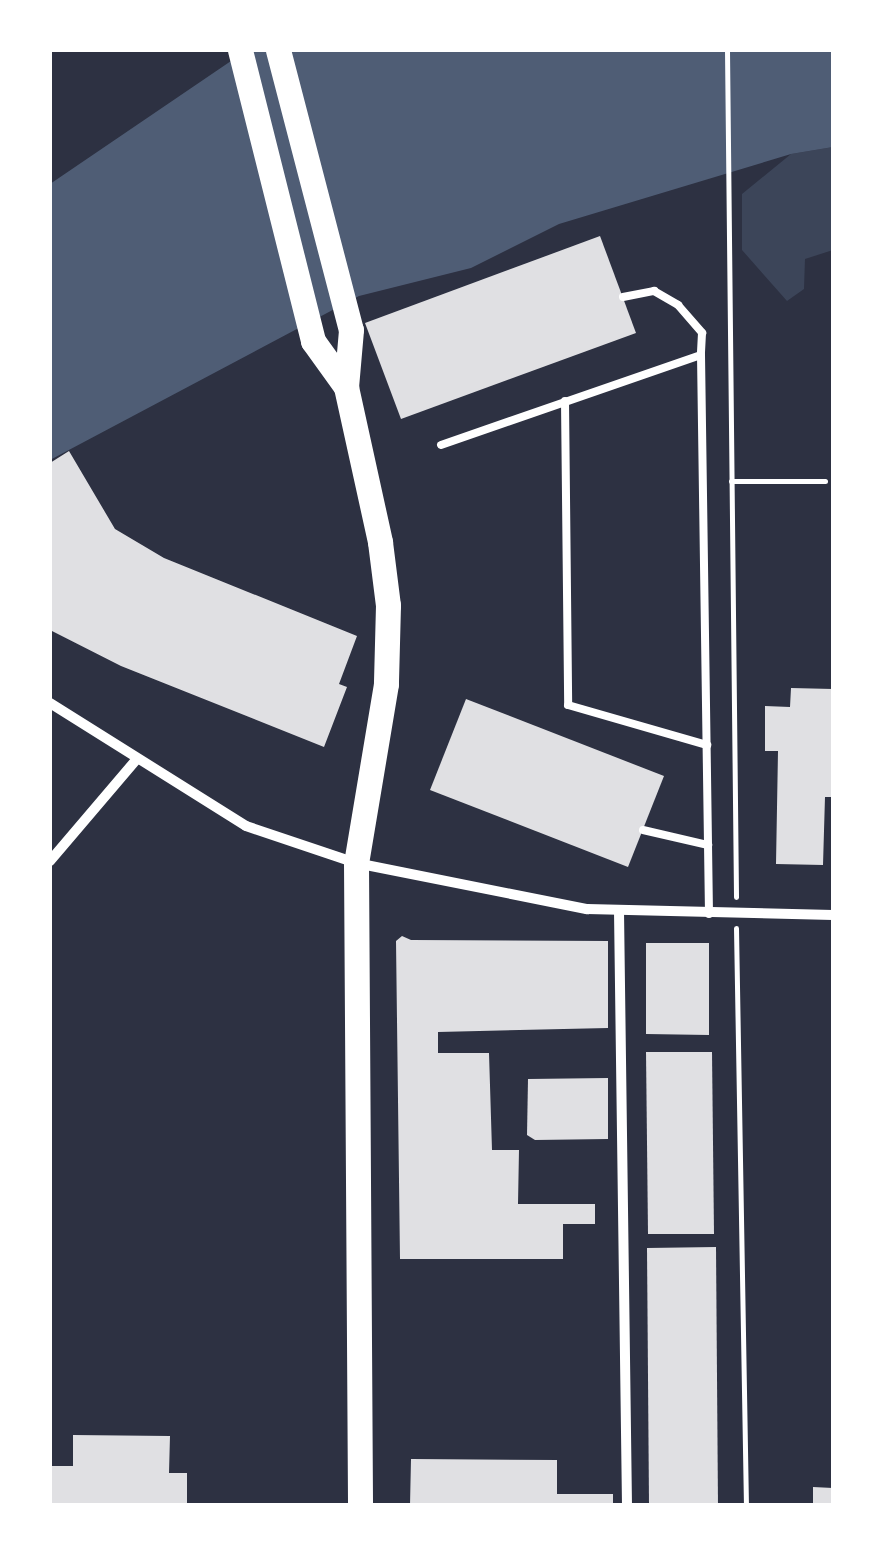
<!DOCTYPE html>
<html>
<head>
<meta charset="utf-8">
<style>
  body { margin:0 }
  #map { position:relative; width:883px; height:1555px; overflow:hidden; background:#2d3142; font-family:Inter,sans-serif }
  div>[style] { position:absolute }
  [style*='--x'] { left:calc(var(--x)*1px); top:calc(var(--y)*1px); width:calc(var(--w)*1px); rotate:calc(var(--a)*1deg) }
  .green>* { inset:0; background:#3c4559 }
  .water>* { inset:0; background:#4f5d75 }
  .building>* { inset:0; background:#e0e0e3 }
  .path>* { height:5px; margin:-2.5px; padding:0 2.5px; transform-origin:2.5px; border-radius:2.5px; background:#fff }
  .service>* { height:8px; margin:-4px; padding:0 4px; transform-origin:4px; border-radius:4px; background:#fff }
  .minor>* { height:10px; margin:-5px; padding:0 5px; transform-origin:5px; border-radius:5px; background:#fff }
  .primary>* { height:25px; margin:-12.5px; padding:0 12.5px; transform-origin:12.5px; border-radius:12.5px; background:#fff }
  span { translate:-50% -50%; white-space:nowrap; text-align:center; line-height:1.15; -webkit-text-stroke:10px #fff; paint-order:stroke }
  .frame { position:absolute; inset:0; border:52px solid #fff; pointer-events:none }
</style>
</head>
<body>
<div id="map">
  <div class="green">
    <div style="clip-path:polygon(833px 147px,833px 250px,805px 259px,804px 289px,787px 301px,742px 250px,742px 194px,791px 154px)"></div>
  </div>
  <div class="water">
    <div style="clip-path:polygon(255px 50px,833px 50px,833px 147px,791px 154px,559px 224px,471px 268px,359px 296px,50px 460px,50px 184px,231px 61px)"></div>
  </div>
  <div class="building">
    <div style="clip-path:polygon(600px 236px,636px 333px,401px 419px,365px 323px)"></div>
    <div style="clip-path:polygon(69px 451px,115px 529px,164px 558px,357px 636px,339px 684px,347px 687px,324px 747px,121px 666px,50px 630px,50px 463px)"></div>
    <div style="clip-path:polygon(791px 688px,833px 689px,832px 797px,825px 797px,823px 865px,776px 864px,778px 751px,765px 751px,765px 706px,790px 707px)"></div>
    <div style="clip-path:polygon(466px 699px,664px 776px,628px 867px,430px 790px)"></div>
    <div style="clip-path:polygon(402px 936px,411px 940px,608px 941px,608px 1028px,438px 1032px,438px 1053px,489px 1053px,492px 1150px,519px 1150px,518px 1204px,595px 1204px,595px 1224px,563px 1224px,563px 1259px,400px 1259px,396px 941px)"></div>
    <div style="clip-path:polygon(646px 943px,709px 943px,709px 1035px,646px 1034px)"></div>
    <div style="clip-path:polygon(646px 1052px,712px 1052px,714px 1234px,648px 1234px)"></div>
    <div style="clip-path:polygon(608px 1078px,608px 1139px,535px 1140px,527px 1135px,528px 1079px)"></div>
    <div style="clip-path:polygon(716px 1247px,718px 1505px,649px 1505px,647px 1248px)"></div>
    <div style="clip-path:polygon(73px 1435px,170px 1436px,169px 1473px,187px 1473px,187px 1505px,50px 1505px,50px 1466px,73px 1466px)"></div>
    <div style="clip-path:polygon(411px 1459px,557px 1460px,557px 1494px,613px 1494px,613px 1505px,410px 1505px)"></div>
    <div style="clip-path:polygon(813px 1487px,833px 1488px,833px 1505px,813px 1505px)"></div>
  </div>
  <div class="path">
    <div style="--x:727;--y:50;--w:847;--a:89.39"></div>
    <div style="--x:731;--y:481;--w:94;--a:0"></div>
    <div style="--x:736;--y:928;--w:577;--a:89.01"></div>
  </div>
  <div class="service">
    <div style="--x:623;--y:297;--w:32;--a:-11"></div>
    <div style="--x:654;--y:291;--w:28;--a:30"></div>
    <div style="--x:678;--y:305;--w:37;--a:49"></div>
    <div style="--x:702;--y:333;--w:22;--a:93"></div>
    <div style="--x:565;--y:401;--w:304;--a:89.4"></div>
    <div style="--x:568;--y:705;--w:145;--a:16.1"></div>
    <div style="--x:441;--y:445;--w:275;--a:-19.1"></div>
    <div style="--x:701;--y:355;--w:559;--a:89.18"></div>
    <div style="--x:643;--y:830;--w:67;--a:13"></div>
  </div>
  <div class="minor">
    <div style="--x:50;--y:703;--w:231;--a:32.1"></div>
    <div style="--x:246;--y:826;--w:116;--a:18.6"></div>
    <div style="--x:356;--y:863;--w:236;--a:11.3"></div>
    <div style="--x:587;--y:909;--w:246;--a:1.4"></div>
    <div style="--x:50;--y:861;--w:133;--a:-49.6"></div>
    <div style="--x:619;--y:911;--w:594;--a:89.23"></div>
  </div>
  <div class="primary">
    <div style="--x:240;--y:50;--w:300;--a:75.9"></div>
    <div style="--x:313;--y:341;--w:57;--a:54.3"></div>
    <div style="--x:278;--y:50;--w:289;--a:75.4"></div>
    <div style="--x:351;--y:330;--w:57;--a:95"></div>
    <div style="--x:346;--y:387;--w:159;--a:77.6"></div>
    <div style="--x:380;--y:542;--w:64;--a:82.8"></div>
    <div style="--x:388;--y:605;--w:79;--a:91.5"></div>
    <div style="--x:386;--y:684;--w:181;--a:99.5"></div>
    <div style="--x:356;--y:863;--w:642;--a:89.64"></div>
  </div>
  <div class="frame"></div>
</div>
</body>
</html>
